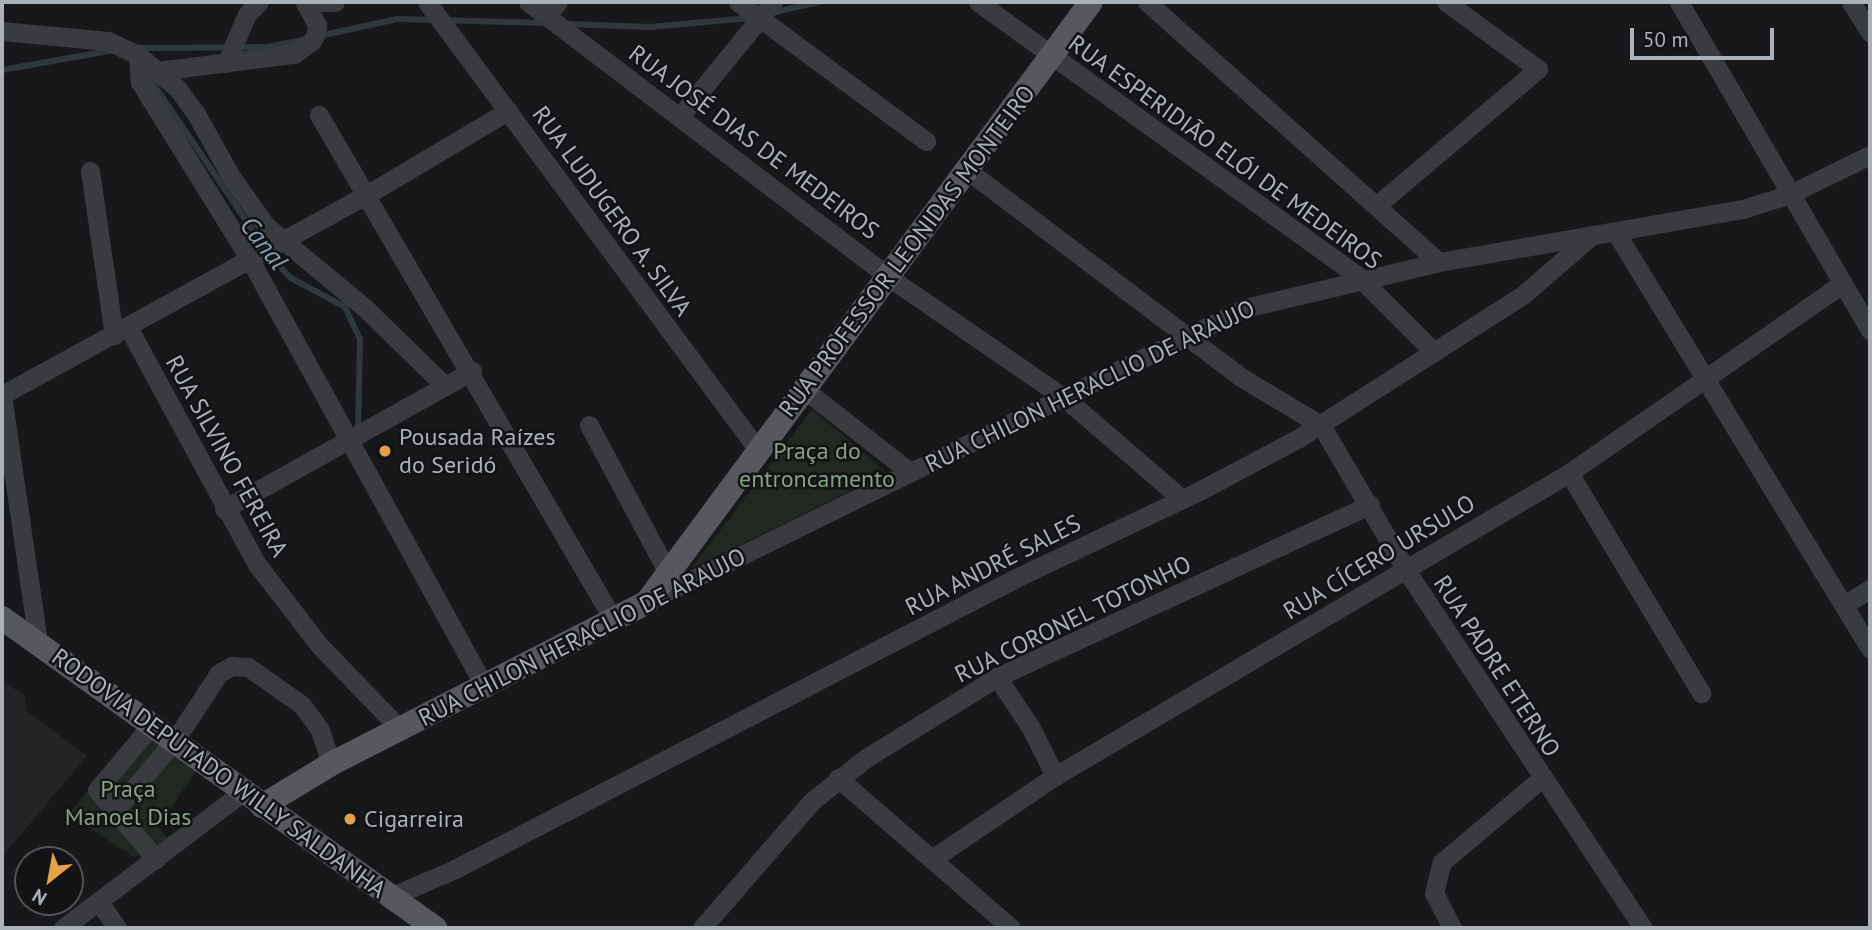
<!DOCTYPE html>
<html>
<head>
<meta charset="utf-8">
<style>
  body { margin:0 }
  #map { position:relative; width:1872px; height:930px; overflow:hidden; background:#18181a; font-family:"PT Sans",sans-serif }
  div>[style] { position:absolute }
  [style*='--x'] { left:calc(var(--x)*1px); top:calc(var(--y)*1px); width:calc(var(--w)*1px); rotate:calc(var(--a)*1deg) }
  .built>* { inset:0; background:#242427 }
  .green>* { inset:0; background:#202821 }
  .stream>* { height:6px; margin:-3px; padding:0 3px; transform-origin:3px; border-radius:3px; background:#2f383d }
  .minor>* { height:19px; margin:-9.5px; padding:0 9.5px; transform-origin:9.5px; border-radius:9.5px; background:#393b3f }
  .major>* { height:24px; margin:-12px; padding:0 12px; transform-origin:12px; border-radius:12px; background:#56585e }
  .dots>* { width:19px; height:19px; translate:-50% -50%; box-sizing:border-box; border:4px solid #131315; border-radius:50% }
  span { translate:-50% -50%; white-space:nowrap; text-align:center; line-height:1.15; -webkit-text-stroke:5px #131315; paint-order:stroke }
  .street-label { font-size:24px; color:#abb1b9 }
  .poi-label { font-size:24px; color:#abb1b9 }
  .left { translate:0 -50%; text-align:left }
  .park-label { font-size:24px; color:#85a284 }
  .water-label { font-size:26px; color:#85a0b1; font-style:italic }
  .frame { position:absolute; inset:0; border:4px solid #abb1b9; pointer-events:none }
  .north { position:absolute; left:14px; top:846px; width:70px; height:70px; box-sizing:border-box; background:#131315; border:2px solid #505257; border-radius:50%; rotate:211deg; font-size:19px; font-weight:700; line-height:28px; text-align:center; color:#abb1b9 }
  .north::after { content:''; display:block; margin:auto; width:24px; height:32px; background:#e5a245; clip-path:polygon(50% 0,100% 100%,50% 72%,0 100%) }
  .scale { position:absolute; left:1630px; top:28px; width:144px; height:32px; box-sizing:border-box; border:4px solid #abb1b9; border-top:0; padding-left:9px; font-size:21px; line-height:24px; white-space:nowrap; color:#abb1b9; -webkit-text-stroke:5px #131315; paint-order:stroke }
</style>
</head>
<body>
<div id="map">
  <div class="built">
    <div style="clip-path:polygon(2px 682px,25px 695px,26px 710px,87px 756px,2px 857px)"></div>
  </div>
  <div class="green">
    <div style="clip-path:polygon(812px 409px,887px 473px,691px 569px)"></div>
    <div style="clip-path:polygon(141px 728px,200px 766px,158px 826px,169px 841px,134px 857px,68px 814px)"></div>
  </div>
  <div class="stream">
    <div style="--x:771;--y:13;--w:49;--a:-12.9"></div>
    <div style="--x:566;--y:24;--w:84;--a:2"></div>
    <div style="--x:650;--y:27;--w:100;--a:-5.1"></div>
    <div style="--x:319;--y:36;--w:80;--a:-12.3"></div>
    <div style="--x:397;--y:19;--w:151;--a:1.5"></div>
    <div style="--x:135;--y:48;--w:132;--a:-0.4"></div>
    <div style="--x:267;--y:47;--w:36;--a:-11"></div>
    <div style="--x:2;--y:70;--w:114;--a:-10.1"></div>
    <div style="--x:146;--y:73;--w:225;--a:55.9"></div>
    <div style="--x:272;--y:259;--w:27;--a:45"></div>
    <div style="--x:291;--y:278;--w:61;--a:28.2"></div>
    <div style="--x:345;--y:307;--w:35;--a:65"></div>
    <div style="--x:360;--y:339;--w:92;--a:91.2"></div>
  </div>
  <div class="minor">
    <div style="--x:305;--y:2;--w:30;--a:0"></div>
    <div style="--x:427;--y:2;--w:557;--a:53.54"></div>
    <div style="--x:528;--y:2;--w:455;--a:37.3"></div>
    <div style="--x:890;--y:278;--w:214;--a:34.5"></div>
    <div style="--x:1066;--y:399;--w:153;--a:40.8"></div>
    <div style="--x:738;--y:2;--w:234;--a:36.5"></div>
    <div style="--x:978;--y:2;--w:471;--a:35.8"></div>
    <div style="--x:1360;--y:278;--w:105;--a:45"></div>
    <div style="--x:1147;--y:2;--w:391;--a:41.7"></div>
    <div style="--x:1679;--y:2;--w:380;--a:59.8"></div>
    <div style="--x:1851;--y:2;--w:36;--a:58"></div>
    <div style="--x:547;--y:15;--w:17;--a:-50"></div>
    <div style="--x:2;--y:31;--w:106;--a:5.4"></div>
    <div style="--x:108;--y:41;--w:33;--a:25"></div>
    <div style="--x:138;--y:55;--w:52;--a:40.4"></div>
    <div style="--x:178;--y:89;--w:29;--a:54"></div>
    <div style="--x:195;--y:112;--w:72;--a:60.9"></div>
    <div style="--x:230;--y:175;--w:62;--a:54.8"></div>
    <div style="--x:266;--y:226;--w:127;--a:39.6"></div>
    <div style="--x:364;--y:307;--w:112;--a:44.3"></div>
    <div style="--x:138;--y:55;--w:27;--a:86"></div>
    <div style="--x:140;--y:82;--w:207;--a:58.2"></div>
    <div style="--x:249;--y:258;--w:491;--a:61.2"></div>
    <div style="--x:226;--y:63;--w:53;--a:-66.8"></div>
    <div style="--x:247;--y:14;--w:17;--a:-45"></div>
    <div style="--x:157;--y:71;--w:138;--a:-7.1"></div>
    <div style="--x:294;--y:54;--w:22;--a:-36"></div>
    <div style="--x:312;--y:41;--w:9;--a:-63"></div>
    <div style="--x:316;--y:33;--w:8;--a:-83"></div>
    <div style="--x:317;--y:25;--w:26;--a:-118"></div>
    <div style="--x:319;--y:115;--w:586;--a:59.76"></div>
    <div style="--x:680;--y:116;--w:147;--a:-50.8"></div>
    <div style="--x:967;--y:170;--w:341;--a:37.1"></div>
    <div style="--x:1239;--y:376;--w:96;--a:30.9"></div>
    <div style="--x:1321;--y:425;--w:168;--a:59.6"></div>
    <div style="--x:1406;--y:570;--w:429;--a:56.5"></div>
    <div style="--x:90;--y:171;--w:166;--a:81.7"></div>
    <div style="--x:1377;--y:205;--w:211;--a:-40.2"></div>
    <div style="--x:1538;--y:69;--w:114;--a:-143.9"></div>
    <div style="--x:1615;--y:231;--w:489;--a:58.6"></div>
    <div style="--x:128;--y:327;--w:268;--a:61.5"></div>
    <div style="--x:256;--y:563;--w:105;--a:52.4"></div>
    <div style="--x:320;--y:646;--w:117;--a:46"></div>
    <div style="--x:805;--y:390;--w:133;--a:38"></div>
    <div style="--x:589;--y:425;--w:168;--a:61.9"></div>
    <div style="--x:1569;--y:473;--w:257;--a:59"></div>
    <div style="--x:224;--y:509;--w:284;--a:-29.1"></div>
    <div style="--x:648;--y:601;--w:665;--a:-26.14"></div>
    <div style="--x:1245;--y:308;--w:199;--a:-13.3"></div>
    <div style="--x:1439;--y:262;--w:309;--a:-9.9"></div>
    <div style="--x:1743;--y:209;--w:49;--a:-17.7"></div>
    <div style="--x:1790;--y:194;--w:89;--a:-26"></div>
    <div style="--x:1844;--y:605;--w:31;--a:-32"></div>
    <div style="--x:38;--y:642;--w:250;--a:-98.3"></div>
    <div style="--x:2;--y:395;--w:418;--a:-28.8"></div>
    <div style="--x:368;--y:194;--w:163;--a:-30.7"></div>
    <div style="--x:997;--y:677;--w:61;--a:56.3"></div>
    <div style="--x:1031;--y:728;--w:54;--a:63.4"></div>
    <div style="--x:153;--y:723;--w:87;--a:129.9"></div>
    <div style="--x:97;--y:790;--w:91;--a:49.5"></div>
    <div style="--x:838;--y:778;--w:229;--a:40.9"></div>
    <div style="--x:113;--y:813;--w:96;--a:-49.7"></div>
    <div style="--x:175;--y:740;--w:80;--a:-56.7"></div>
    <div style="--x:219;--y:673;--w:15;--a:-28"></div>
    <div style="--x:232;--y:666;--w:16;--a:4"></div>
    <div style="--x:248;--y:667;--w:66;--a:35.1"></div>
    <div style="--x:302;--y:705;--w:31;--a:54"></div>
    <div style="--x:320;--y:730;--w:36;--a:72"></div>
    <div style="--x:932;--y:859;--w:148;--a:-34"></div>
    <div style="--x:1055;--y:776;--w:597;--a:-30.52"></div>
    <div style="--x:1569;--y:473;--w:333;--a:-34.7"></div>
    <div style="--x:390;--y:897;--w:71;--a:-23.3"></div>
    <div style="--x:455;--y:869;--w:632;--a:-27.42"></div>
    <div style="--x:1016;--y:578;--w:205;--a:-25.4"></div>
    <div style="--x:1201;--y:490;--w:111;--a:-28"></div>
    <div style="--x:1299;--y:438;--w:267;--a:-32.6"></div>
    <div style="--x:1524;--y:294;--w:90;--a:-40.9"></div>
    <div style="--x:99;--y:902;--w:32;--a:55"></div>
    <div style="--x:63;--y:928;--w:226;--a:-37.1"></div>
    <div style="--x:702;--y:928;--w:168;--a:-49.1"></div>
    <div style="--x:812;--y:801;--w:69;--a:-38.5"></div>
    <div style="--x:866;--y:758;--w:154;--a:-31.7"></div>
    <div style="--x:997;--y:677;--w:411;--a:-24.8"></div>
    <div style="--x:1452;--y:928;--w:39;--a:-117"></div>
    <div style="--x:1434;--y:893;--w:32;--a:-76"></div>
    <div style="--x:1442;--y:862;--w:129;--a:-40"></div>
  </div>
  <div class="major">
    <div style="--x:2;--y:618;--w:533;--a:35.6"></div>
    <div style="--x:262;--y:806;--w:81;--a:-31.3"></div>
    <div style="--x:331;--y:764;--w:355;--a:-27.1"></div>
    <div style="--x:647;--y:602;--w:746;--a:-53.5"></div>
  </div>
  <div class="dots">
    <div style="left:385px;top:451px;background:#e5a245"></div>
    <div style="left:350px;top:819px;background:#e5a245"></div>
  </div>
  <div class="street-label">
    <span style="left:754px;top:142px;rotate:37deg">RUA JOSÉ DIAS DE MEDEIROS</span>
    <span style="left:1225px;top:152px;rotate:36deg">RUA ESPERIDIÃO ELÓI DE MEDEIROS</span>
    <span style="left:612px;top:211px;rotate:54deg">RUA LUDUGERO A. SILVA</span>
    <span style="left:907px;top:251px;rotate:-53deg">RUA PROFESSOR LEONIDAS MONTEIRO</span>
    <span style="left:1090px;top:386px;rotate:-26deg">RUA CHILON HERACLIO DE ARAUJO</span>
    <span style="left:227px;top:456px;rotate:61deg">RUA SILVINO FEREIRA</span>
    <span style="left:1379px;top:557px;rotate:-31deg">RUA CÍCERO URSULO</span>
    <span style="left:993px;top:565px;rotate:-27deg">RUA ANDRÉ SALES</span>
    <span style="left:1073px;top:619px;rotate:-26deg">RUA CORONEL TOTONHO</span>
    <span style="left:582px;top:637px;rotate:-27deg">RUA CHILON HERACLIO DE ARAUJO</span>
    <span style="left:1497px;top:666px;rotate:57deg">RUA PADRE ETERNO</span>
    <span style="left:219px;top:773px;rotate:36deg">RODOVIA DEPUTADO WILLY SALDANHA</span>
  </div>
  <div class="poi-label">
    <span class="left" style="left:399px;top:451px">Pousada Raízes<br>do Seridó</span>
    <span class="left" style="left:364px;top:819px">Cigarreira</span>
  </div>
  <div class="park-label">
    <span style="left:817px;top:465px">Praça do<br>entroncamento</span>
    <span style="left:128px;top:803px">Praça<br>Manoel Dias</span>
  </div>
  <div class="water-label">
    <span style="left:264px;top:243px;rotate:52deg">Canal</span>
  </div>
  <div class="frame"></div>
  <div class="north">N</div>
  <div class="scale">50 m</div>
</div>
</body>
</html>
